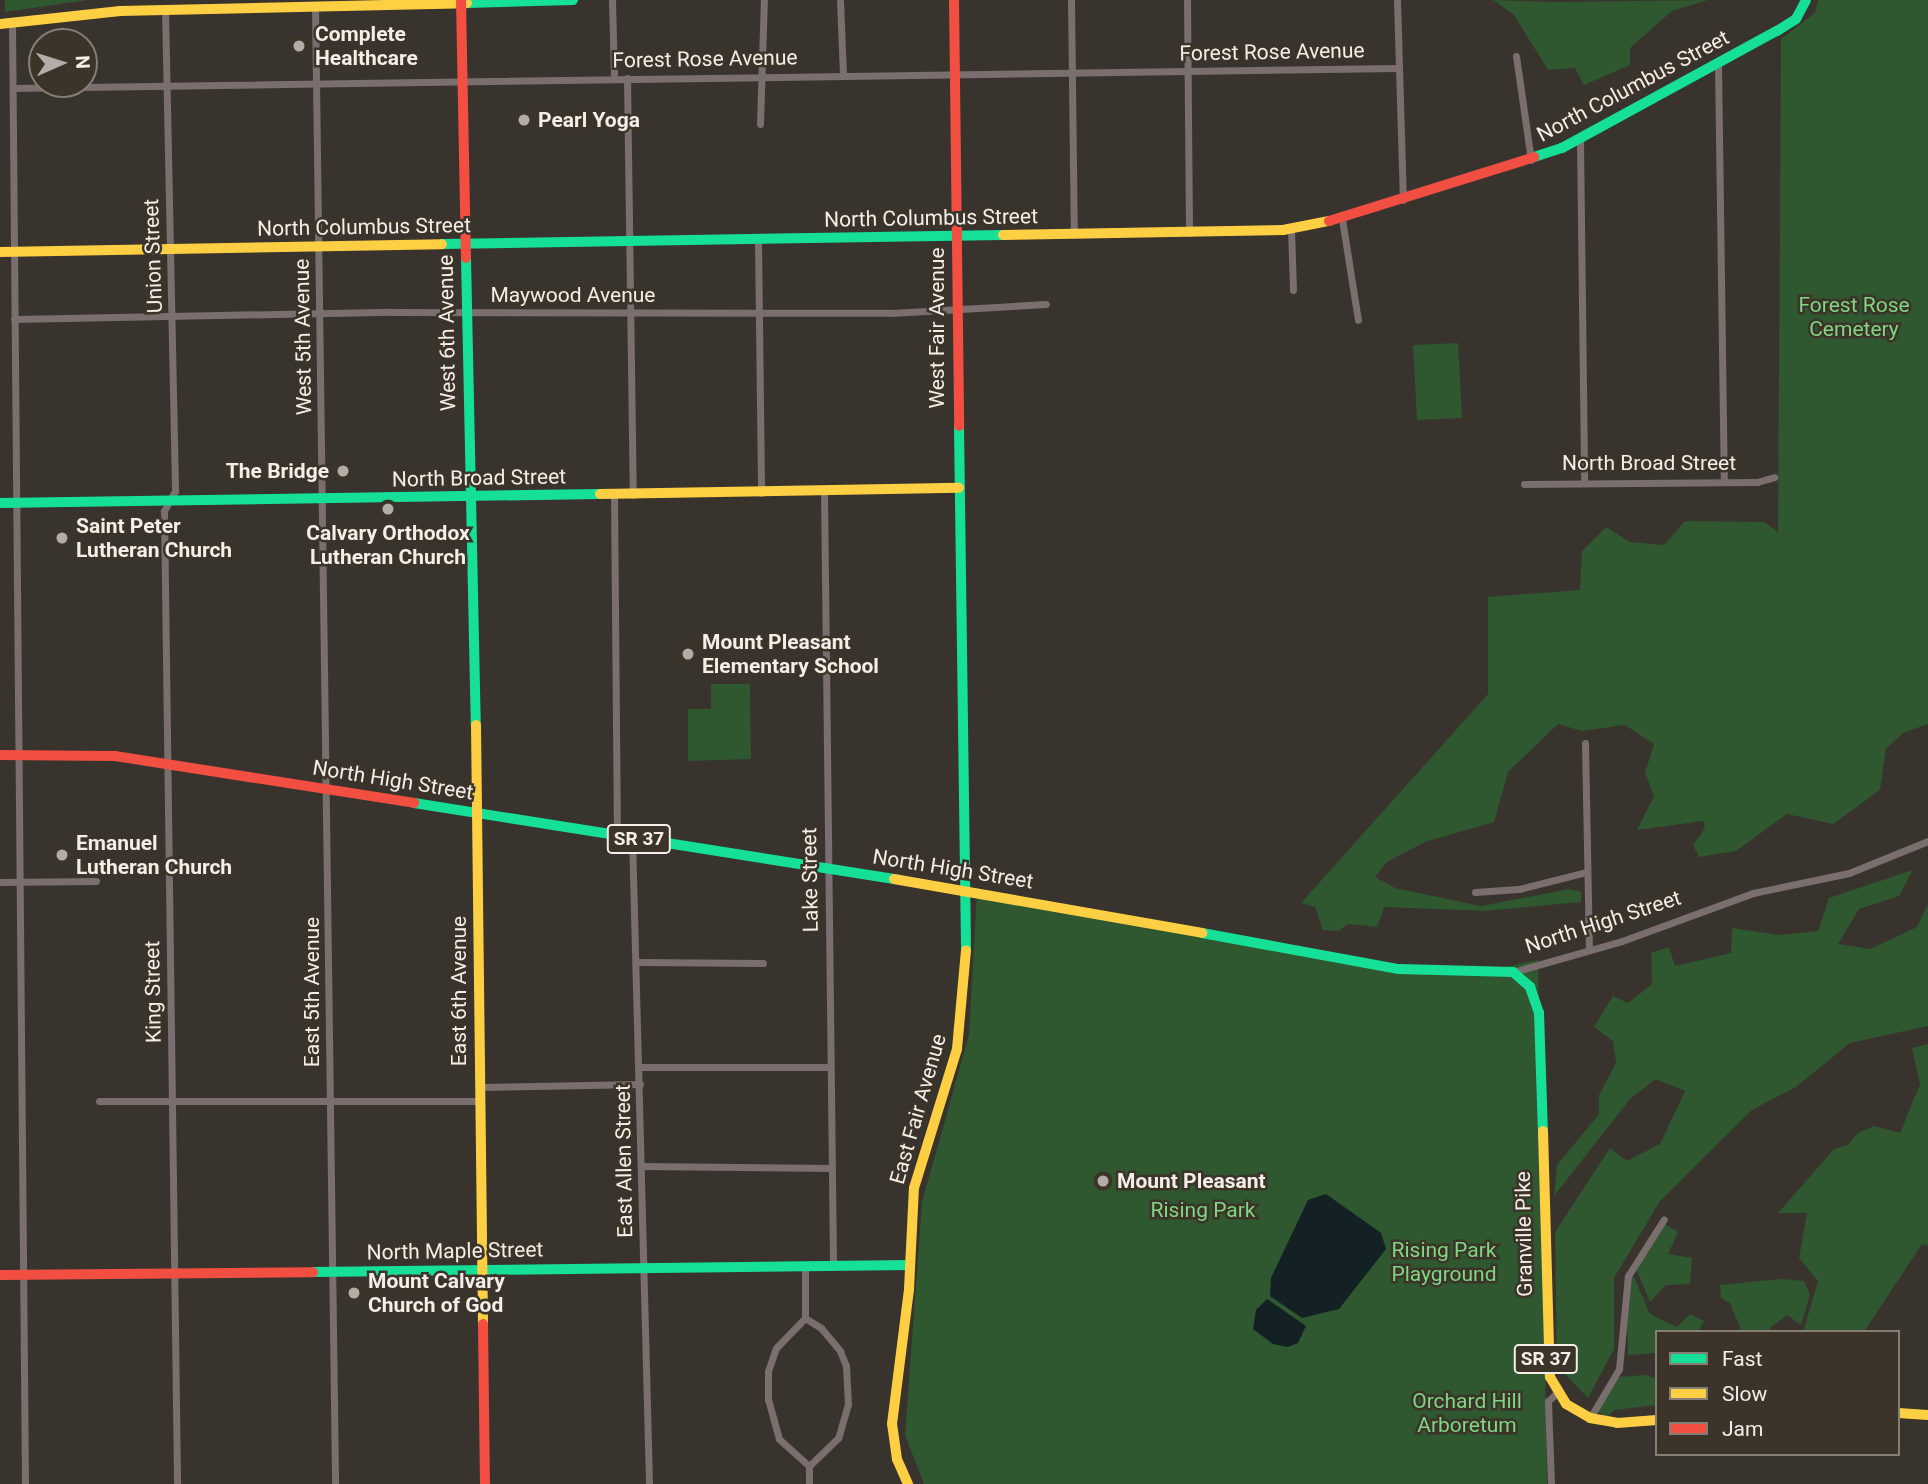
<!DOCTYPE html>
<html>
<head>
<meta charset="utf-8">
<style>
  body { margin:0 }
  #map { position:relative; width:1928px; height:1484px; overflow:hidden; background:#38332d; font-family:Roboto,sans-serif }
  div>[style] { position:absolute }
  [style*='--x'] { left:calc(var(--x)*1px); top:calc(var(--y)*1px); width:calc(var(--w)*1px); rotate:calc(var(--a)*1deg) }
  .green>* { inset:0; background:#2f5730 }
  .water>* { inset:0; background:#132124 }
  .street>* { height:7px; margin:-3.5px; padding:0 3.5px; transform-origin:3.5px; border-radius:3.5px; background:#7a6e6e }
  .fast>* { height:10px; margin:-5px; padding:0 5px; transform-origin:5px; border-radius:5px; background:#16e098 }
  .slow>* { height:10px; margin:-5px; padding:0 5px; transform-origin:5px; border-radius:5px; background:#ffcf43 }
  .jam>* { height:10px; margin:-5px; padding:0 5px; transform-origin:5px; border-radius:5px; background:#f24e42 }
  .dots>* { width:19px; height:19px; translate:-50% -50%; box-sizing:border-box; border:4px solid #3c3329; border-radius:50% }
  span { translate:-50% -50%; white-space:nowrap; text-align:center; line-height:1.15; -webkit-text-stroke:5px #3c3329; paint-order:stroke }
  .shield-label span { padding:2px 5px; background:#3c3329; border:2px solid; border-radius:5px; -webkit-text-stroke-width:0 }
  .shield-label { font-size:19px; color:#f3eee7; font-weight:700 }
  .poi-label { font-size:21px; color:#f3eee7; font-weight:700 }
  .left { translate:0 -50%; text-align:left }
  .right { translate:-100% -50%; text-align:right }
  .street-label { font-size:21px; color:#f3eee7 }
  .park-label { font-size:21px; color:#7ed782 }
  .legend { position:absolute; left:1655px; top:1330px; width:245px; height:126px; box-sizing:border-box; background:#3c3329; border:2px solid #857e75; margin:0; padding:9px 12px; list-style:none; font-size:21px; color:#f3eee7 }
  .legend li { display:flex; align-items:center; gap:14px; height:35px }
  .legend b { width:35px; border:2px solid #857e75 }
  .north { position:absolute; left:28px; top:28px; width:70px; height:70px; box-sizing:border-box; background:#3c3329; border:2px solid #857e75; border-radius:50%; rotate:87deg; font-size:19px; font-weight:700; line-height:28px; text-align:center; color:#f3eee7 }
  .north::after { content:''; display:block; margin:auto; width:24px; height:32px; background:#b2ada6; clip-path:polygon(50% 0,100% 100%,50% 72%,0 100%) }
</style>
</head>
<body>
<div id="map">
  <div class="green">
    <div style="clip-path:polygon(5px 0,89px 0,5px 12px)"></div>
    <div style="clip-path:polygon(1493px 0,1556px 2px,1708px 0,1672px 11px,1630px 48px,1630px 65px,1584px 85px,1575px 68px,1548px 70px,1514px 15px)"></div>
    <div style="clip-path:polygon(1818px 0,1928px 0,1928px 724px,1903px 733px,1886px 749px,1880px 790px,1833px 824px,1787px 814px,1736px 851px,1699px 857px,1693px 845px,1705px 828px,1703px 821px,1637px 830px,1654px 796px,1645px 773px,1654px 744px,1625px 725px,1582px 731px,1558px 724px,1508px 772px,1494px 822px,1425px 842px,1387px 862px,1375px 877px,1395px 888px,1481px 906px,1569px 889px,1581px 892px,1581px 902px,1485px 911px,1384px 907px,1377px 927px,1348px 924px,1339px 931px,1323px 930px,1315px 907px,1301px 903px,1488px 694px,1488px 597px,1580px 590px,1582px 551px,1606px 527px,1630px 542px,1664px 545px,1685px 521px,1764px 522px,1778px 532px,1781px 39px,1815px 13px)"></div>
    <div style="clip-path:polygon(1458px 343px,1462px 418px,1417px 420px,1413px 345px)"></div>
    <div style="clip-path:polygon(711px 684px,750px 684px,751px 759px,688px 761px,688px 709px,711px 709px)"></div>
    <div style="clip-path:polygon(1913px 870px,1899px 896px,1859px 909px,1838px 944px,1870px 949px,1917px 927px,1928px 904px,1928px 1026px,1850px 1043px,1796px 1087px,1752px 1110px,1660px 1201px,1614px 1278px,1614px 1349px,1588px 1398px,1557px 1366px,1555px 1232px,1610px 1148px,1627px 1161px,1660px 1144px,1685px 1091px,1656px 1079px,1630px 1099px,1554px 1196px,1557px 1165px,1599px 1114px,1599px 1095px,1616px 1063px,1613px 1041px,1594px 1027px,1613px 996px,1628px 1003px,1652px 984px,1651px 953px,1669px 947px,1675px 966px,1731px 953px,1732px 928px,1779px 935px,1818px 931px,1829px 898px)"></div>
    <div style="clip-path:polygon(977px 892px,1399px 969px,1489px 970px,1538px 960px,1547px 1484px,924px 1484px,905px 1435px,922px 1202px,969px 1035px)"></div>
    <div style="clip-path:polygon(1928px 1044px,1928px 1246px,1922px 1244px,1864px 1332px,1803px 1332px,1818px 1281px,1799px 1258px,1807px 1213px,1778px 1213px,1834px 1149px,1848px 1145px,1858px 1133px,1874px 1126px,1900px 1133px,1920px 1084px,1912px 1048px)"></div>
    <div style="clip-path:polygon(1665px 1224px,1678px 1232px,1668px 1254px,1692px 1258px,1690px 1284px,1666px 1285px,1650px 1302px,1636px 1269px)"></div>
    <div style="clip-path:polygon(1633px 1275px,1650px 1314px,1677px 1327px,1690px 1314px,1704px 1321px,1698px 1332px,1657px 1332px,1657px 1353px,1628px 1355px,1626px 1290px)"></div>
    <div style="clip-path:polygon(1781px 1279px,1804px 1281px,1810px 1295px,1801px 1325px,1787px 1315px,1770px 1328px,1772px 1332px,1742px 1332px,1730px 1303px,1721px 1298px,1720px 1285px)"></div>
    <div style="clip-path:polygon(1646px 1375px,1657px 1379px,1657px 1405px,1614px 1410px,1607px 1417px,1596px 1411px,1618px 1377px)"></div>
  </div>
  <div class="water">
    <div style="clip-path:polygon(1326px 1194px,1381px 1233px,1386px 1249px,1339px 1309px,1302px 1318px,1270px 1296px,1271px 1278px,1308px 1200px)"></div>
    <div style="clip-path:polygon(1267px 1299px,1306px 1326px,1298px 1343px,1288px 1347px,1273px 1344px,1253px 1329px,1256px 1310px)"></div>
  </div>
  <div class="street">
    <div style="--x:612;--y:0;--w:78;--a:88.5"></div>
    <div style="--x:840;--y:0;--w:75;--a:87.7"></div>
    <div style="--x:1071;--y:0;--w:235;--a:89.3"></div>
    <div style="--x:1187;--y:0;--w:233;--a:89.5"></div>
    <div style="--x:1397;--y:0;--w:200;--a:88.3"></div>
    <div style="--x:315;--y:7;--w:1477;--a:89.22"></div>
    <div style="--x:165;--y:10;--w:481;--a:88.8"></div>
    <div style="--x:175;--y:491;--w:23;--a:119"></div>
    <div style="--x:164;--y:511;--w:973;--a:89.23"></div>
    <div style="--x:12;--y:22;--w:1462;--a:89.49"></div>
    <div style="--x:1516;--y:56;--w:105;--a:81.8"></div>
    <div style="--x:1718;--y:64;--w:418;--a:89.2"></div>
    <div style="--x:627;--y:78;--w:417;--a:89.2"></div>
    <div style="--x:13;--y:88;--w:1386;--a:-0.83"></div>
    <div style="--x:760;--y:124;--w:124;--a:-88.2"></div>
    <div style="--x:1580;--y:140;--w:343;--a:89.3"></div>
    <div style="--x:1342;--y:219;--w:102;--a:81"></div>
    <div style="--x:1291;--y:229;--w:61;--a:88.1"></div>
    <div style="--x:758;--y:240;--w:253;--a:89.3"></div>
    <div style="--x:14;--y:319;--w:378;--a:-1.1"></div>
    <div style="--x:392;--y:312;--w:499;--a:0.1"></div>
    <div style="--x:891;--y:313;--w:155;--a:-3.3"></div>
    <div style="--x:1524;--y:484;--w:233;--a:-0.5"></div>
    <div style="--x:1757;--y:482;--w:18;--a:-16"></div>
    <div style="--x:824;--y:492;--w:775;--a:89.33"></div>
    <div style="--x:614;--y:495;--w:340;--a:89.5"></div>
    <div style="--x:1585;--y:743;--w:207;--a:88.9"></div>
    <div style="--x:632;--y:837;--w:647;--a:88.49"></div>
    <div style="--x:0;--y:882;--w:96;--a:-0.6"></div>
    <div style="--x:1475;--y:892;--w:44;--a:-3.9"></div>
    <div style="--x:1519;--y:889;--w:69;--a:-14.2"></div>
    <div style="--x:636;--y:962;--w:127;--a:0.5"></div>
    <div style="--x:1513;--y:972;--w:113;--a:-15.9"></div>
    <div style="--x:1622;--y:941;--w:140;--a:-20.1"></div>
    <div style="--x:1753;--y:893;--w:98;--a:-11.8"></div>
    <div style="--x:1849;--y:873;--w:85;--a:-22.1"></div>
    <div style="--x:639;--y:1067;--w:191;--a:0"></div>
    <div style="--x:479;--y:1087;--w:161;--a:-1.1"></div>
    <div style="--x:99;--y:1101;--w:379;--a:0"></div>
    <div style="--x:641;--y:1166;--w:190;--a:0.6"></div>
    <div style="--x:805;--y:1267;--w:51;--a:90"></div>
    <div style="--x:805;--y:1318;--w:19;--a:32"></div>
    <div style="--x:821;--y:1328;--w:30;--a:50"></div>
    <div style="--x:840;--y:1351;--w:16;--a:68"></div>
    <div style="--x:846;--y:1366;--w:38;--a:87"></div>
    <div style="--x:848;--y:1404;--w:35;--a:106"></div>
    <div style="--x:838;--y:1438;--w:40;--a:136"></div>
    <div style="--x:805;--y:1318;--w:42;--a:134"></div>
    <div style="--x:776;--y:1348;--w:24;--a:109"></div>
    <div style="--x:768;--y:1371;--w:28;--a:90"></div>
    <div style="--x:768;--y:1399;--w:41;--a:74.6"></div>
    <div style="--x:779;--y:1439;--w:40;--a:42"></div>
    <div style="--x:1590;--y:1418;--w:57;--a:-59.4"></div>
    <div style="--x:1619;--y:1369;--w:93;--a:-84.5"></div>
    <div style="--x:1628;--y:1276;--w:67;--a:-57.7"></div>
    <div style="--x:809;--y:1466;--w:18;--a:90"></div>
    <div style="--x:1551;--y:1484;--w:83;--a:-92.1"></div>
    <div style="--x:1548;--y:1401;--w:12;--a:-42"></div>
  </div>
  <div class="fast">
    <div style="--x:467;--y:3;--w:106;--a:-1.6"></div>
    <div style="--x:1534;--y:157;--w:29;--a:-18"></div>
    <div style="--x:1562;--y:148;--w:245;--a:-28.6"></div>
    <div style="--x:1777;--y:31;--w:22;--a:-32"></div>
    <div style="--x:1796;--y:19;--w:21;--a:-62"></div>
    <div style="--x:442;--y:244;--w:561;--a:-0.92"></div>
    <div style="--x:466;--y:258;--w:467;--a:88.8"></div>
    <div style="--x:959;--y:426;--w:524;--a:89.23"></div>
    <div style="--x:0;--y:503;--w:600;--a:-0.86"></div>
    <div style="--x:414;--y:803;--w:486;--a:9"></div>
    <div style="--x:1202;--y:933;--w:200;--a:10.4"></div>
    <div style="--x:1399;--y:969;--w:114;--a:1.5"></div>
    <div style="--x:1513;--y:972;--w:23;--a:41"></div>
    <div style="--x:1530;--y:987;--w:28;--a:71"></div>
    <div style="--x:1539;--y:1013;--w:118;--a:88.1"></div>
    <div style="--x:313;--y:1272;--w:597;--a:-0.67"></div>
  </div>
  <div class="slow">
    <div style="--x:0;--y:24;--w:121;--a:-6.2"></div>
    <div style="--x:120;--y:11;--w:347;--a:-1.3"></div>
    <div style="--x:1003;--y:235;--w:280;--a:-1"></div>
    <div style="--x:1283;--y:230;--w:47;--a:-11.1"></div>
    <div style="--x:0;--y:252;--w:442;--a:-1"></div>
    <div style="--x:600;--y:494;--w:359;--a:-1"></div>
    <div style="--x:476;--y:725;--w:599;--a:89.33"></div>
    <div style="--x:894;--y:879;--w:313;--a:9.9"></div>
    <div style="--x:1543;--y:1131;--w:246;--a:88.4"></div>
    <div style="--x:1550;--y:1377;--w:31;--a:59"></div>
    <div style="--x:1566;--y:1404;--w:28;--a:30"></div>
    <div style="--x:1590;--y:1418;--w:27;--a:10"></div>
    <div style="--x:1617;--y:1423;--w:40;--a:-4.3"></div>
    <div style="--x:1898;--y:1413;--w:30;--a:4"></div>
    <div style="--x:908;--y:1484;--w:27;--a:-114"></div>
    <div style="--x:897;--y:1459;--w:35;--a:-98"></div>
    <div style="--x:892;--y:1424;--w:136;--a:-82.8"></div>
    <div style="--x:909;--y:1289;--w:101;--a:-87.2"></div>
    <div style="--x:914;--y:1188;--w:145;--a:-72.8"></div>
    <div style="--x:957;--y:1049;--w:99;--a:-84.8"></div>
  </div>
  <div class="jam">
    <div style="--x:461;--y:0;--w:258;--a:88.9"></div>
    <div style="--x:954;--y:0;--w:426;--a:89.3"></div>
    <div style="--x:1329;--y:221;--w:215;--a:-17.3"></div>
    <div style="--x:0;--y:755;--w:115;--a:0.5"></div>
    <div style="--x:115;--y:756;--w:303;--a:8.9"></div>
    <div style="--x:0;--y:1275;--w:313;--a:-0.5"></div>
    <div style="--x:483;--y:1324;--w:160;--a:89.3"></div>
  </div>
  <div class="dots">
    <div style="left:299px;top:46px;background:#b2ada6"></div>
    <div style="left:524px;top:120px;background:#b2ada6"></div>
    <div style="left:343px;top:471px;background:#b2ada6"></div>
    <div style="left:388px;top:509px;background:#b2ada6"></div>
    <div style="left:62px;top:538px;background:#b2ada6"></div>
    <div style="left:688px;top:654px;background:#b2ada6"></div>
    <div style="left:62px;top:855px;background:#b2ada6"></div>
    <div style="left:1103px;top:1181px;background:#b2ada6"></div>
    <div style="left:354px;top:1293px;background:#b2ada6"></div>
  </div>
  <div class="shield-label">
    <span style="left:639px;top:839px">SR 37</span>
    <span style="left:1546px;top:1359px">SR 37</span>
  </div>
  <div class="poi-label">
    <span class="left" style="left:315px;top:46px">Complete<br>Healthcare</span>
    <span class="left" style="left:538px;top:120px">Pearl Yoga</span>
    <span class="right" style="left:329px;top:471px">The Bridge</span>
    <span class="left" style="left:76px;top:538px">Saint Peter<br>Lutheran Church</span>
    <span style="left:388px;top:545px">Calvary Orthodox<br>Lutheran Church</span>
    <span class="left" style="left:702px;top:654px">Mount Pleasant<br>Elementary School</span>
    <span class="left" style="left:76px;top:855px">Emanuel<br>Lutheran Church</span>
    <span class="left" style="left:1117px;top:1181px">Mount Pleasant</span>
    <span class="left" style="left:368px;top:1293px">Mount Calvary<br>Church of God</span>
  </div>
  <div class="street-label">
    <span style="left:1272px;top:52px;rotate:-1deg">Forest Rose Avenue</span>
    <span style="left:705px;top:59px;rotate:-1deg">Forest Rose Avenue</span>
    <span style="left:1633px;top:86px;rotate:-28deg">North Columbus Street</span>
    <span style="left:931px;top:218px;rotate:-1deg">North Columbus Street</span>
    <span style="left:364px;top:227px;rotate:-1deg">North Columbus Street</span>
    <span style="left:153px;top:256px;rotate:-92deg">Union Street</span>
    <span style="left:573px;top:295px">Maywood Avenue</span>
    <span style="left:937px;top:328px;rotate:-90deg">West Fair Avenue</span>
    <span style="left:447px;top:333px;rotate:-91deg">West 6th Avenue</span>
    <span style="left:303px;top:337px;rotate:-91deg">West 5th Avenue</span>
    <span style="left:1649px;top:463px">North Broad Street</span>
    <span style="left:479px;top:478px;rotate:-1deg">North Broad Street</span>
    <span style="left:393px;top:780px;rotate:9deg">North High Street</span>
    <span style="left:953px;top:869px;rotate:9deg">North High Street</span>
    <span style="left:810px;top:880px;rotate:-91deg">Lake Street</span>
    <span style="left:1603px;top:922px;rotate:-18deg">North High Street</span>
    <span style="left:459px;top:991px;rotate:-90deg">East 6th Avenue</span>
    <span style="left:153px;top:992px;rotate:-91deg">King Street</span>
    <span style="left:312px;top:992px;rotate:-90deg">East 5th Avenue</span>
    <span style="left:918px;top:1109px;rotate:-74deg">East Fair Avenue</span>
    <span style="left:624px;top:1161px;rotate:-91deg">East Allen Street</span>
    <span style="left:1524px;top:1234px;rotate:-91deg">Granville Pike</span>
    <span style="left:455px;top:1251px;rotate:-1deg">North Maple Street</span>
  </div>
  <div class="park-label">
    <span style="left:1854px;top:317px">Forest Rose<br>Cemetery</span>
    <span style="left:1203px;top:1210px">Rising Park</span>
    <span style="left:1444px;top:1262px">Rising Park<br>Playground</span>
    <span style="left:1467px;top:1413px">Orchard Hill<br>Arboretum</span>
  </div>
  <ul class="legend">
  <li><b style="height:9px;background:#16e098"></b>Fast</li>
  <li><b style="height:9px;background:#ffcf43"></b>Slow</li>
  <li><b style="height:9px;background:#f24e42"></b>Jam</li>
  </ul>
  <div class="north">N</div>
</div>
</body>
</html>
